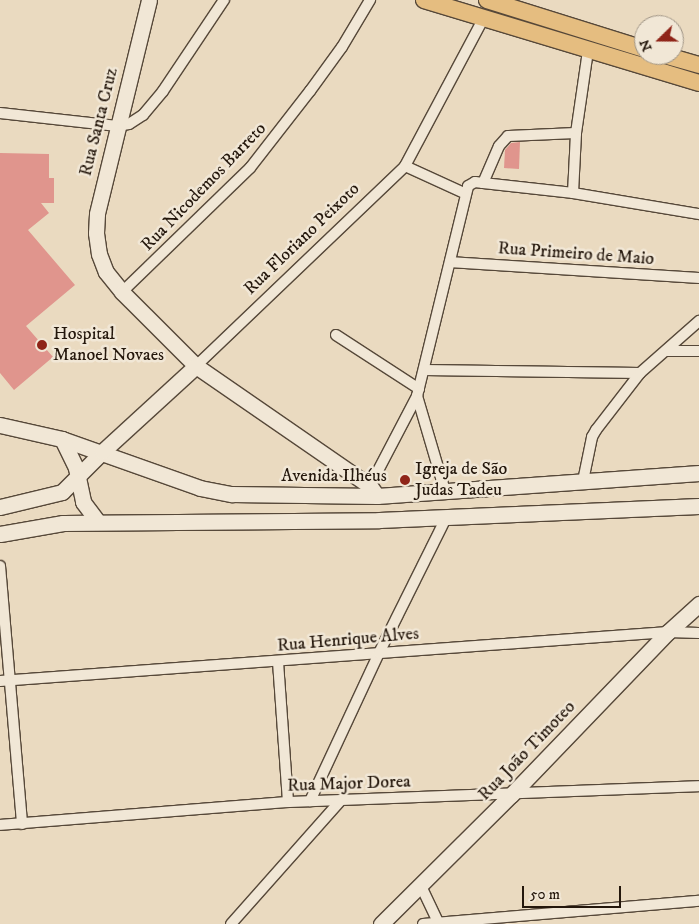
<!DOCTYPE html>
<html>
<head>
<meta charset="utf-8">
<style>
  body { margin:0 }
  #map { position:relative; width:699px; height:924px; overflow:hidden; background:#eadac0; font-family:"IM FELL DW Pica",serif }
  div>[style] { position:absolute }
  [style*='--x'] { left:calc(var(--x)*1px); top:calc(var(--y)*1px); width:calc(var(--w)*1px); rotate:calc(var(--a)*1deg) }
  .building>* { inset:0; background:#e0958d }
  .roads { filter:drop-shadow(1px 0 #564839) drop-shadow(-1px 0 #564839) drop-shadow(0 1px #564839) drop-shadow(0 -1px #564839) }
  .street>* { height:10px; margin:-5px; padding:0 5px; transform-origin:5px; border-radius:5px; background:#f1e7d6 }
  .secondary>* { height:15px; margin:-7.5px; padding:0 7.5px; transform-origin:7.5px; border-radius:7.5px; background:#f1e7d6 }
  .primary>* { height:16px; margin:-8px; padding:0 8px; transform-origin:8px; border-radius:8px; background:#e5bd80 }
  .dots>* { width:14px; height:14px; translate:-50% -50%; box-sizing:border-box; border:2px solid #f1e7d6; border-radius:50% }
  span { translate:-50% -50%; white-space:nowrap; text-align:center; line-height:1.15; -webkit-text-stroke:5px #f1e7d6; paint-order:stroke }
  .street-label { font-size:18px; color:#24170c }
  .poi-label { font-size:18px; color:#24170c }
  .left { translate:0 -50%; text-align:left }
  .north { position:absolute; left:634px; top:15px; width:50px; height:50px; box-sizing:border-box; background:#f1e7d6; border:1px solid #9f9485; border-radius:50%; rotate:248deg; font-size:14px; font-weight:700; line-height:20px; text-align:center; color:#24170c }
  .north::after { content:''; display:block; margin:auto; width:18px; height:22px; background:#8f2418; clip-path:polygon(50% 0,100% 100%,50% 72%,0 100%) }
  .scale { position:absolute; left:522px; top:886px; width:99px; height:22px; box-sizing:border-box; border:2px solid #24170c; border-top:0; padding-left:6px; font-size:15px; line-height:18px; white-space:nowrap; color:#24170c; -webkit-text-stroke:4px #f1e7d6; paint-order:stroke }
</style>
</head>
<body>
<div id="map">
  <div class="building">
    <div style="clip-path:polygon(520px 142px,519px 169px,504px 168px,505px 150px,511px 143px)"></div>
    <div style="clip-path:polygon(0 153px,49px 154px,49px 178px,54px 178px,54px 203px,41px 203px,49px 213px,28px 230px,75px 285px,26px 326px,53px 357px,14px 390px,0 373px)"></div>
  </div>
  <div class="roads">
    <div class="street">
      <div style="--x:0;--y:113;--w:118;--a:6.3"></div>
      <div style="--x:117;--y:126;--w:12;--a:-9"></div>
      <div style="--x:129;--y:124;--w:17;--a:-33"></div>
      <div style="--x:143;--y:115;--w:31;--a:-50"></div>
      <div style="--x:163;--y:91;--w:110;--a:-56.2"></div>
      <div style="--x:405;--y:166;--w:65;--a:24.6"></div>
      <div style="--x:483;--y:183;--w:91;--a:6.3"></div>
      <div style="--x:573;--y:193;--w:128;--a:9.5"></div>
      <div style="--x:573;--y:193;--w:60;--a:-87.1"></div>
      <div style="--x:576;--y:133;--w:83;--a:-81.7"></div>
      <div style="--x:450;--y:262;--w:250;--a:3.7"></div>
      <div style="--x:122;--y:292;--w:178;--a:-44.1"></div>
      <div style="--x:250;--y:168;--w:98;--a:-52.1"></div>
      <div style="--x:310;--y:91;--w:54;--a:-54"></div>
      <div style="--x:342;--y:47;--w:55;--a:-59.2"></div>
      <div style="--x:336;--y:335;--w:99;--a:33"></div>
      <div style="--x:666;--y:351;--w:33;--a:0"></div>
      <div style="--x:196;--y:366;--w:289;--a:-43.7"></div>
      <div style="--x:405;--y:166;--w:166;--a:-62"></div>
      <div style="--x:424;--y:370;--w:216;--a:0.8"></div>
      <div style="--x:417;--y:396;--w:99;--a:73.6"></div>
      <div style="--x:583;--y:481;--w:45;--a:-78.4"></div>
      <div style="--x:592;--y:437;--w:8;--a:-60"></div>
      <div style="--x:596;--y:430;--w:72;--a:-52.3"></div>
      <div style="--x:640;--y:373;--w:79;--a:-41.4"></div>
      <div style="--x:370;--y:486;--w:102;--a:-62.4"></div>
      <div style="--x:417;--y:396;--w:216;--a:-76.3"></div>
      <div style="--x:468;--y:186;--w:8;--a:-30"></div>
      <div style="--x:475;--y:182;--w:8;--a:7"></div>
      <div style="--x:483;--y:183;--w:40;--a:-66.6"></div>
      <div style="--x:499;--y:146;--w:13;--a:-48"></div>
      <div style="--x:508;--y:136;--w:68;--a:-2.5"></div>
      <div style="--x:0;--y:566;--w:259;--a:85.1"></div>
      <div style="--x:278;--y:662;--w:140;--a:85.9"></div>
      <div style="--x:0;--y:681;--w:670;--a:-4.2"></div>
      <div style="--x:668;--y:632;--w:31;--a:2"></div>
      <div style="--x:310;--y:801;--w:163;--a:-65"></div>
      <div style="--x:379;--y:653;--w:153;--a:-63.6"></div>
      <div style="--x:0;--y:825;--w:289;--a:-4.6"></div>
      <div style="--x:288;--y:802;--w:411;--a:-2.2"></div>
      <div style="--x:420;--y:884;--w:44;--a:64.6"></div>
      <div style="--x:231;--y:924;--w:166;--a:-48.4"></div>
      <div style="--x:423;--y:924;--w:277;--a:-4.8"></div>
    </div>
    <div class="secondary">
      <div style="--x:149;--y:0;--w:220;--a:103.7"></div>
      <div style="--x:97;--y:214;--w:19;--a:93"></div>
      <div style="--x:96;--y:233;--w:21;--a:82"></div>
      <div style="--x:99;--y:254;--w:19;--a:69"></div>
      <div style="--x:106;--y:272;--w:26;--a:51"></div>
      <div style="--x:122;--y:292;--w:105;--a:45"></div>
      <div style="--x:196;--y:366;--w:211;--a:34.6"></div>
      <div style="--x:370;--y:486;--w:12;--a:55"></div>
      <div style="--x:0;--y:425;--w:64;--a:12.7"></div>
      <div style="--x:62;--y:439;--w:146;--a:19.5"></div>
      <div style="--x:200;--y:488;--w:33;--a:11"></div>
      <div style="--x:232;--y:494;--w:145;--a:0.8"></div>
      <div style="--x:377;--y:496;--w:323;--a:-4.1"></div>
      <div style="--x:62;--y:439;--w:32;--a:64"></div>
      <div style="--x:76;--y:468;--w:35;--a:78"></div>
      <div style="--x:83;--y:502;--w:25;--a:53"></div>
      <div style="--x:0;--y:507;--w:64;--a:-13.6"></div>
      <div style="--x:62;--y:492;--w:57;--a:-45"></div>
      <div style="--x:102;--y:452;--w:127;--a:-42.5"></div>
      <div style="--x:0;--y:534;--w:64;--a:-9.9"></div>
      <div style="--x:63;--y:523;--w:316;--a:-0.5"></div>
      <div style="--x:379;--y:520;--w:320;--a:-2.5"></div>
      <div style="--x:381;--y:924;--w:183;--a:-44.8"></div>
      <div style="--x:511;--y:795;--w:226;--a:-46.1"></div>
      <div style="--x:668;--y:632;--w:42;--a:-42.1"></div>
    </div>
    <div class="primary">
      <div style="--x:424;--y:0;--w:287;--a:16.8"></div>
      <div style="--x:487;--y:0;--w:164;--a:17.3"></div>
      <div style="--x:664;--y:55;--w:36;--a:16"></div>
    </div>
  </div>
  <div class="dots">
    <div style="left:42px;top:345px;background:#8f2418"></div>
    <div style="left:405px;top:480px;background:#8f2418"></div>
  </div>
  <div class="street-label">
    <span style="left:99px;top:122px;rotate:-76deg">Rua Santa Cruz</span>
    <span style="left:204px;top:187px;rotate:-46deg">Rua Nicodemos Barreto</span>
    <span style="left:302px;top:239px;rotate:-44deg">Rua Floriano Peixoto</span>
    <span style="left:576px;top:254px;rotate:4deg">Rua Primeiro de Maio</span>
    <span style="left:334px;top:476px">Avenida Ilhéus</span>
    <span style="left:348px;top:640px;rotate:-5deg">Rua Henrique Alves</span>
    <span style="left:527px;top:751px;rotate:-46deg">Rua João Timoteo</span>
    <span style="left:349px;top:784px;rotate:-2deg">Rua Major Dorea</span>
  </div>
  <div class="poi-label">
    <span class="left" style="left:53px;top:345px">Hospital<br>Manoel Novaes</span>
    <span class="left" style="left:415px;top:480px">Igreja de São<br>Judas Tadeu</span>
  </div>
  <div class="north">N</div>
  <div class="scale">50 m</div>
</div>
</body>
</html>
